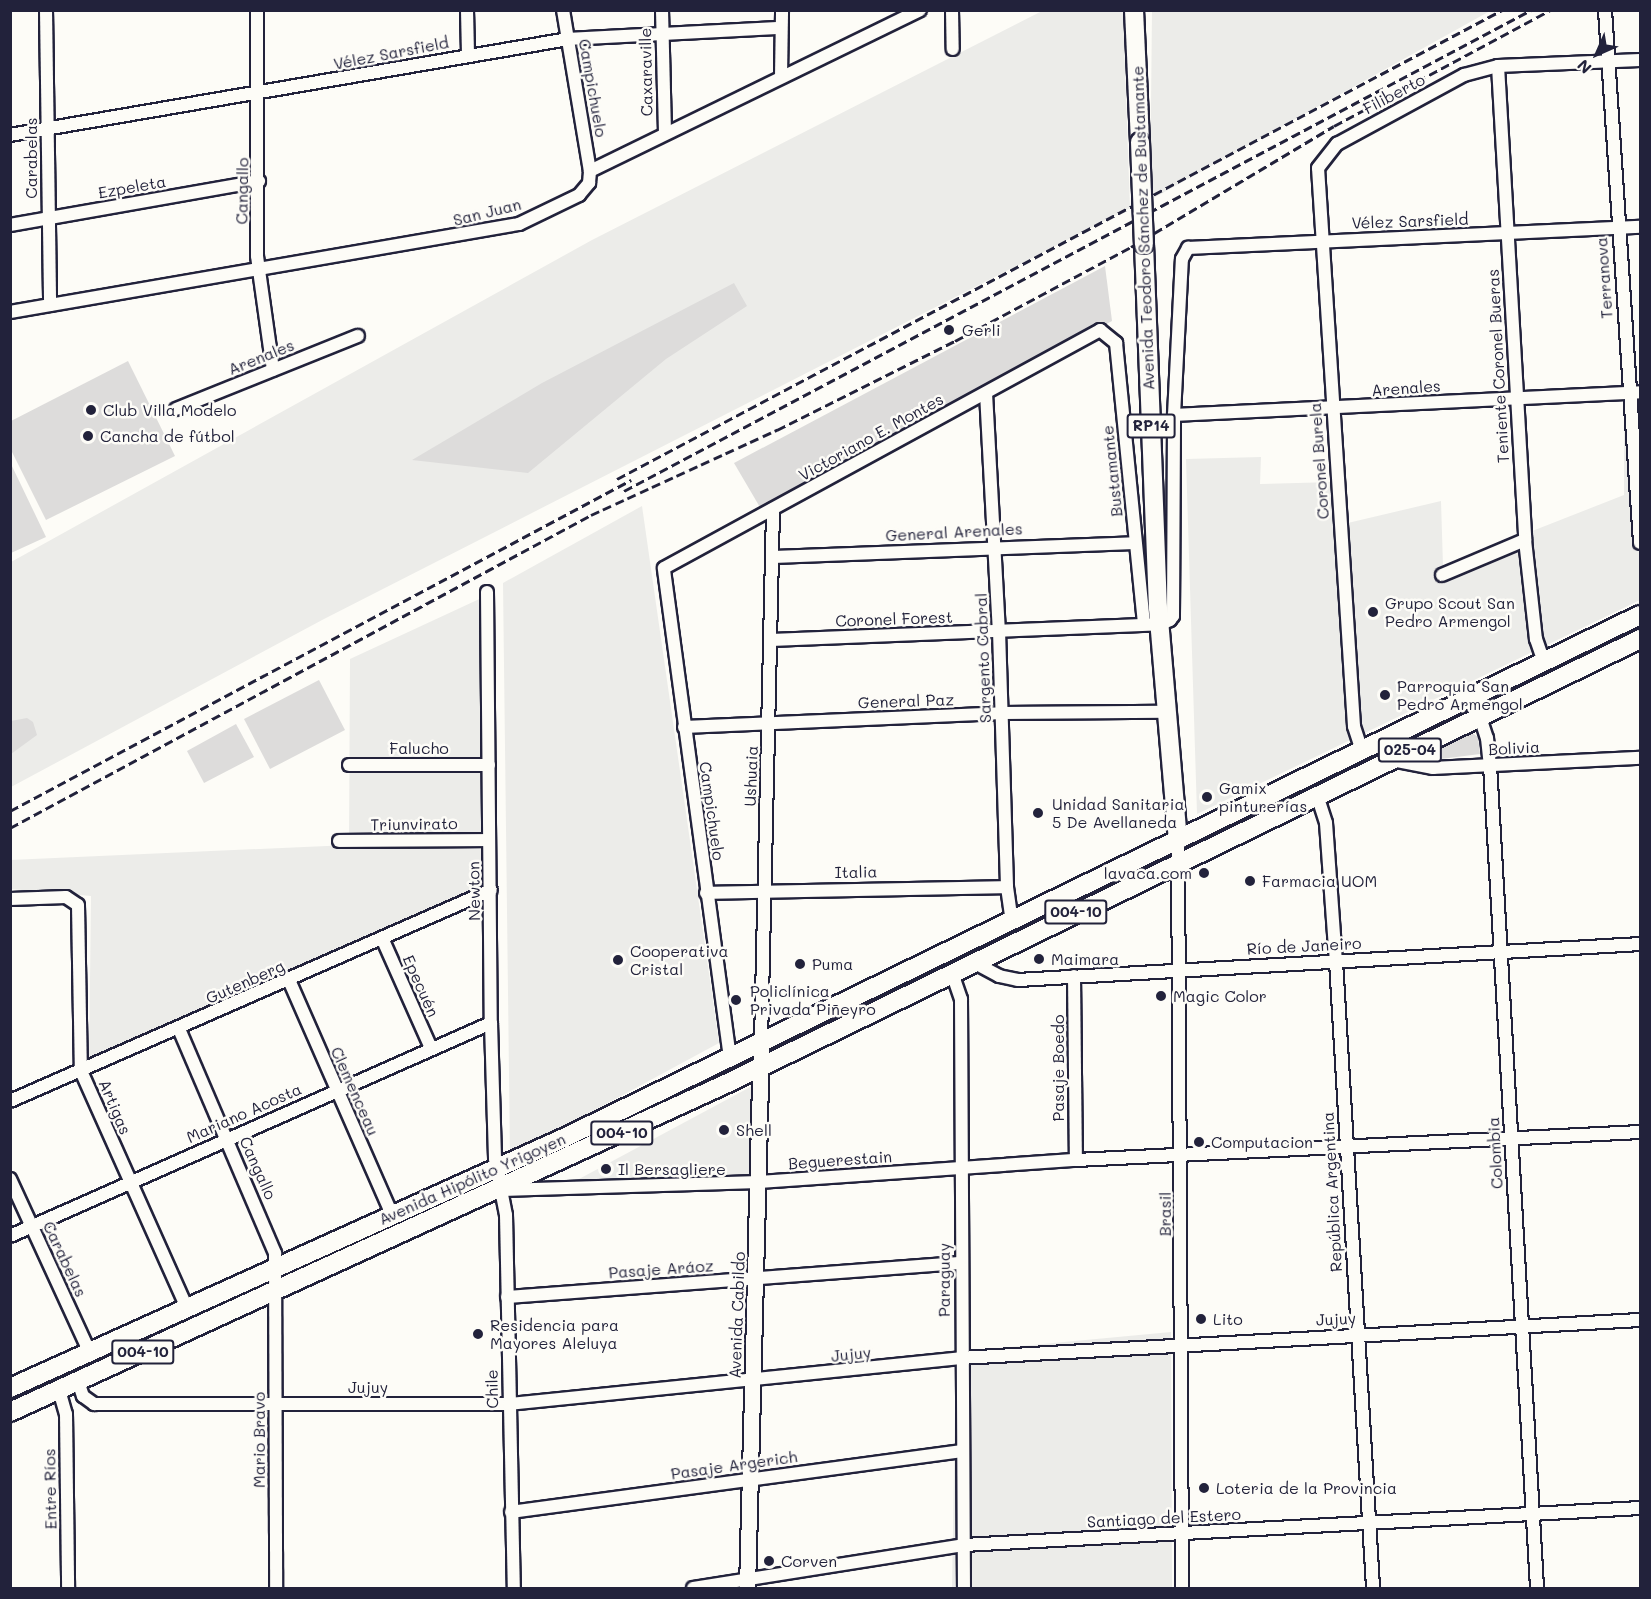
<!DOCTYPE html>
<html>
<head>
<meta charset="utf-8">
<style>
  body { margin:0 }
  #map { position:relative; width:1651px; height:1599px; overflow:hidden; background:#fdfcf7; font-family:Mali,sans-serif }
  div>[style] { position:absolute }
  [style*='--x'] { left:calc(var(--x)*1px); top:calc(var(--y)*1px); width:calc(var(--w)*1px); rotate:calc(var(--a)*1deg) }
  .built>* { inset:0; background:#ecece9 }
  .green>* { inset:0; background:#dddcdb }
  .roads { filter:drop-shadow(2px 0 #22223b) drop-shadow(-2px 0 #22223b) drop-shadow(0 2px #22223b) drop-shadow(0 -2px #22223b) }
  .minor>* { height:12px; margin:-6px; padding:0 6px; transform-origin:6px; border-radius:6px; background:#fdfcf7 }
  .tertiary>* { height:15px; margin:-7.5px; padding:0 7.5px; transform-origin:7.5px; border-radius:7.5px; background:#fdfcf7 }
  .primary>* { height:18px; margin:-9px; padding:0 9px; transform-origin:9px; border-radius:9px; background:#fdfcf7 }
  .rail>* { height:3px; margin-top:-1.5px; transform-origin:0; background:repeating-linear-gradient(90deg,#22223b 0 9px,transparent 0 13.5px) }
  .bridges { filter:drop-shadow(2px 0 #22223b) drop-shadow(-2px 0 #22223b) drop-shadow(0 2px #22223b) drop-shadow(0 -2px #22223b) }
  .primary-bridge>* { height:18px; margin:-9px; padding:0 9px; transform-origin:9px; border-radius:9px; background:#fdfcf7 }
  .dots>* { width:16px; height:16px; translate:-50% -50%; box-sizing:border-box; border:3px solid #fdfcf7; border-radius:50% }
  span { translate:-50% -50%; white-space:nowrap; text-align:center; line-height:1.15; -webkit-text-stroke:5px #fdfcf7; paint-order:stroke }
  .shield-label span { padding:2px 4px; background:#fdfcf7; border:2px solid; border-radius:4px; -webkit-text-stroke-width:0 }
  .shield-label { font-size:15px; color:#22223b; font-weight:700 }
  .street-label { font-size:16px; color:#22223b }
  .poi-label { font-size:16px; color:#22223b }
  .left { translate:0 -50%; text-align:left }
  .right { translate:-100% -50%; text-align:right }
  .frame { position:absolute; inset:0; border:12px solid #22223b; pointer-events:none }
  .north { position:absolute; left:1567px; top:24px; width:60px; height:60px; -webkit-text-stroke:4px #fdfcf7; paint-order:stroke; rotate:225deg; font-size:16px; font-weight:700; line-height:24px; text-align:center; color:#22223b }
  .north::after { content:''; display:block; margin:auto; width:21px; height:27px; background:#22223b; clip-path:polygon(50% 0,100% 100%,50% 72%,0 100%) }
</style>
</head>
<body>
<div id="map">
  <div class="built">
    <div style="clip-path:polygon(1042px 11px,1123px 11px,1130px 208px,324px 619px,11px 787px,11px 562px,592px 240px)"></div>
    <div style="clip-path:polygon(1152px 11px,1490px 11px,1150px 200px)"></div>
    <div style="clip-path:polygon(1624px 410px,1640px 410px,1640px 600px,1197px 814px,1186px 459px,1261px 457px,1260px 484px,1333px 482px,1335px 526px,1441px 501px,1443px 566px,1624px 495px)"></div>
    <div style="clip-path:polygon(642px 506px,719px 1043px,510px 1156px,503px 583px)"></div>
    <div style="clip-path:polygon(488px 595px,483px 887px,89px 1064px,91px 896px,11px 889px,10px 860px,349px 845px,350px 659px)"></div>
    <div style="clip-path:polygon(754px 1085px,753px 1180px,566px 1186px)"></div>
    <div style="clip-path:polygon(1171px 1332px,1172px 1588px,952px 1588px,956px 1352px)"></div>
  </div>
  <div class="green">
    <div style="clip-path:polygon(1105px 266px,1112px 321px,761px 509px,734px 463px)"></div>
    <div style="clip-path:polygon(734px 283px,747px 306px,666px 359px,528px 473px,412px 460px,542px 383px)"></div>
    <div style="clip-path:polygon(128px 361px,175px 456px,46px 520px,11px 450px,11px 421px)"></div>
    <div style="clip-path:polygon(10px 462px,46px 537px,11px 553px,10px 553px)"></div>
    <div style="clip-path:polygon(319px 680px,345px 730px,270px 769px,244px 719px)"></div>
    <div style="clip-path:polygon(27px 718px,33px 722px,37px 735px,11px 754px,11px 721px)"></div>
    <div style="clip-path:polygon(236px 724px,254px 757px,204px 783px,187px 751px)"></div>
    <div style="clip-path:polygon(1471px 732px,1478px 737px,1480px 754px,1433px 760px,1432px 751px)"></div>
  </div>
  <div class="roads">
    <div class="minor">
      <div style="--x:46;--y:10;--w:295;--a:89.2"></div>
      <div style="--x:257;--y:10;--w:246;--a:90"></div>
      <div style="--x:257;--y:256;--w:115;--a:82"></div>
      <div style="--x:467;--y:10;--w:45;--a:88.7"></div>
      <div style="--x:563;--y:10;--w:163;--a:80.5"></div>
      <div style="--x:662;--y:10;--w:122;--a:88.6"></div>
      <div style="--x:952;--y:10;--w:39;--a:89"></div>
      <div style="--x:1605;--y:10;--w:534;--a:86.24"></div>
      <div style="--x:1498;--y:66;--w:475;--a:86.7"></div>
      <div style="--x:1525;--y:540;--w:100;--a:83.7"></div>
      <div style="--x:1536;--y:639;--w:24;--a:71"></div>
      <div style="--x:781;--y:77;--w:67;--a:-89.1"></div>
      <div style="--x:10;--y:135;--w:566;--a:-9.76"></div>
      <div style="--x:568;--y:39;--w:213;--a:-3"></div>
      <div style="--x:10;--y:225;--w:253;--a:-10"></div>
      <div style="--x:10;--y:312;--w:517;--a:-9.81"></div>
      <div style="--x:519;--y:224;--w:67;--a:-25.8"></div>
      <div style="--x:579;--y:195;--w:16;--a:-50"></div>
      <div style="--x:589;--y:183;--w:12;--a:-85"></div>
      <div style="--x:590;--y:171;--w:367;--a:-26"></div>
      <div style="--x:986;--y:393;--w:238;--a:86.9"></div>
      <div style="--x:999;--y:631;--w:256;--a:88.2"></div>
      <div style="--x:1007;--y:887;--w:34;--a:82"></div>
      <div style="--x:176;--y:409;--w:196;--a:-21.9"></div>
      <div style="--x:1174;--y:415;--w:467;--a:-2.8"></div>
      <div style="--x:773;--y:557;--w:362;--a:-2.2"></div>
      <div style="--x:1442;--y:575;--w:90;--a:-22.9"></div>
      <div style="--x:487;--y:592;--w:431;--a:89.5"></div>
      <div style="--x:491;--y:1023;--w:136;--a:88.3"></div>
      <div style="--x:495;--y:1159;--w:57;--a:78.9"></div>
      <div style="--x:506;--y:1215;--w:373;--a:88.8"></div>
      <div style="--x:771;--y:640;--w:390;--a:-2.3"></div>
      <div style="--x:1161;--y:624;--w:10;--a:-24"></div>
      <div style="--x:1170;--y:620;--w:5;--a:-53"></div>
      <div style="--x:1173;--y:616;--w:201;--a:-89.7"></div>
      <div style="--x:1174;--y:415;--w:156;--a:-87.1"></div>
      <div style="--x:1182;--y:259;--w:13;--a:-61"></div>
      <div style="--x:1188;--y:248;--w:452;--a:-2.7"></div>
      <div style="--x:1480;--y:717;--w:22;--a:72"></div>
      <div style="--x:1487;--y:738;--w:27;--a:84"></div>
      <div style="--x:1490;--y:765;--w:824;--a:86.73"></div>
      <div style="--x:684;--y:727;--w:318;--a:-2.5"></div>
      <div style="--x:1002;--y:713;--w:163;--a:-0.4"></div>
      <div style="--x:1362;--y:751;--w:26;--a:-108"></div>
      <div style="--x:1354;--y:726;--w:559;--a:-93.69"></div>
      <div style="--x:1318;--y:168;--w:31;--a:-52"></div>
      <div style="--x:1337;--y:144;--w:145;--a:-28.5"></div>
      <div style="--x:1464;--y:75;--w:35;--a:-15"></div>
      <div style="--x:1498;--y:66;--w:142;--a:-2.4"></div>
      <div style="--x:1392;--y:760;--w:42;--a:11"></div>
      <div style="--x:1433;--y:768;--w:207;--a:-2.8"></div>
      <div style="--x:349;--y:765;--w:140;--a:0"></div>
      <div style="--x:1317;--y:795;--w:29;--a:72"></div>
      <div style="--x:1326;--y:823;--w:138;--a:85.9"></div>
      <div style="--x:1336;--y:961;--w:628;--a:86.62"></div>
      <div style="--x:1178;--y:840;--w:748;--a:89.69"></div>
      <div style="--x:339;--y:841;--w:150;--a:-0.4"></div>
      <div style="--x:706;--y:893;--w:301;--a:-1.1"></div>
      <div style="--x:10;--y:899;--w:56;--a:-2"></div>
      <div style="--x:66;--y:897;--w:14;--a:34"></div>
      <div style="--x:78;--y:905;--w:166;--a:89"></div>
      <div style="--x:81;--y:1071;--w:260;--a:65.9"></div>
      <div style="--x:382;--y:938;--w:120;--a:66"></div>
      <div style="--x:973;--y:962;--w:30;--a:28"></div>
      <div style="--x:999;--y:976;--w:19;--a:12"></div>
      <div style="--x:1018;--y:980;--w:623;--a:-3.31"></div>
      <div style="--x:952;--y:973;--w:28;--a:71"></div>
      <div style="--x:961;--y:999;--w:589;--a:89.71"></div>
      <div style="--x:1074;--y:976;--w:184;--a:89.4"></div>
      <div style="--x:289;--y:980;--w:257;--a:66.3"></div>
      <div style="--x:179;--y:1029;--w:244;--a:66.8"></div>
      <div style="--x:275;--y:1253;--w:335;--a:89.8"></div>
      <div style="--x:761;--y:1043;--w:534;--a:-88.71"></div>
      <div style="--x:730;--y:1058;--w:494;--a:-97.7"></div>
      <div style="--x:664;--y:568;--w:497;--a:-28.6"></div>
      <div style="--x:1100;--y:330;--w:21;--a:39"></div>
      <div style="--x:1116;--y:343;--w:282;--a:84.3"></div>
      <div style="--x:10;--y:1101;--w:525;--a:-23.69"></div>
      <div style="--x:10;--y:1179;--w:189;--a:65.3"></div>
      <div style="--x:502;--y:1190;--w:257;--a:-1.8"></div>
      <div style="--x:759;--y:1182;--w:318;--a:-4"></div>
      <div style="--x:1076;--y:1160;--w:565;--a:-2.84"></div>
      <div style="--x:10;--y:1236;--w:526;--a:-23.89"></div>
      <div style="--x:507;--y:1297;--w:454;--a:-4.3"></div>
      <div style="--x:78;--y:1381;--w:16;--a:72"></div>
      <div style="--x:83;--y:1396;--w:14;--a:36"></div>
      <div style="--x:94;--y:1404;--w:415;--a:0"></div>
      <div style="--x:509;--y:1404;--w:453;--a:-5.8"></div>
      <div style="--x:960;--y:1358;--w:681;--a:-3.2"></div>
      <div style="--x:59;--y:1390;--w:25;--a:74"></div>
      <div style="--x:66;--y:1414;--w:174;--a:89.3"></div>
      <div style="--x:511;--y:1512;--w:453;--a:-7.7"></div>
      <div style="--x:693;--y:1588;--w:274;--a:-9"></div>
      <div style="--x:964;--y:1545;--w:677;--a:-3.13"></div>
    </div>
    <div class="tertiary">
      <div style="--x:747;--y:1588;--w:545;--a:-88.53"></div>
    </div>
    <div class="primary">
      <div style="--x:1134;--y:10;--w:132;--a:87.4"></div>
      <div style="--x:1144;--y:244;--w:364;--a:87.8"></div>
      <div style="--x:1158;--y:608;--w:233;--a:85.1"></div>
      <div style="--x:10;--y:1388;--w:612;--a:-24.3"></div>
      <div style="--x:568;--y:1136;--w:1192;--a:-25.92"></div>
      <div style="--x:10;--y:1412;--w:796;--a:-24.63"></div>
      <div style="--x:734;--y:1080;--w:1008;--a:-25.95"></div>
    </div>
  </div>
  <div class="rail">
    <div style="--x:617;--y:479;--w:1002;--a:-27.92"></div>
    <div style="--x:624;--y:491;--w:1027;--a:-27.94"></div>
    <div style="--x:10;--y:811;--w:704;--a:-28.06"></div>
    <div style="--x:10;--y:828;--w:660;--a:-28.31"></div>
    <div style="--x:591;--y:515;--w:205;--a:-24.6"></div>
    <div style="--x:777;--y:430;--w:199;--a:-26.6"></div>
    <div style="--x:955;--y:341;--w:200;--a:-28.1"></div>
    <div style="--x:1131;--y:247;--w:236;--a:-30.8"></div>
    <div style="--x:1334;--y:126;--w:245;--a:-28.2"></div>
  </div>
  <div class="bridges">
    <div class="primary-bridge">
      <div style="--x:1140;--y:142;--w:102;--a:87.8"></div>
    </div>
  </div>
  <div class="dots">
    <div style="left:949px;top:330px;background:#22223b"></div>
    <div style="left:91px;top:410px;background:#22223b"></div>
    <div style="left:88px;top:436px;background:#22223b"></div>
    <div style="left:1373px;top:612px;background:#22223b"></div>
    <div style="left:1385px;top:695px;background:#22223b"></div>
    <div style="left:1207px;top:797px;background:#22223b"></div>
    <div style="left:1038px;top:813px;background:#22223b"></div>
    <div style="left:1204px;top:873px;background:#22223b"></div>
    <div style="left:1250px;top:881px;background:#22223b"></div>
    <div style="left:1039px;top:959px;background:#22223b"></div>
    <div style="left:618px;top:960px;background:#22223b"></div>
    <div style="left:800px;top:964px;background:#22223b"></div>
    <div style="left:1161px;top:996px;background:#22223b"></div>
    <div style="left:736px;top:1000px;background:#22223b"></div>
    <div style="left:724px;top:1130px;background:#22223b"></div>
    <div style="left:1199px;top:1142px;background:#22223b"></div>
    <div style="left:606px;top:1169px;background:#22223b"></div>
    <div style="left:1201px;top:1319px;background:#22223b"></div>
    <div style="left:478px;top:1334px;background:#22223b"></div>
    <div style="left:1204px;top:1488px;background:#22223b"></div>
    <div style="left:769px;top:1561px;background:#22223b"></div>
  </div>
  <div class="shield-label">
    <span style="left:1151px;top:426px">RP14</span>
    <span style="left:1410px;top:750px">025-04</span>
    <span style="left:1076px;top:912px">004-10</span>
    <span style="left:622px;top:1133px">004-10</span>
    <span style="left:143px;top:1352px">004-10</span>
  </div>
  <div class="street-label">
    <span style="left:391px;top:53px;rotate:-11deg">Vélez Sarsfield</span>
    <span style="left:646px;top:72px;rotate:-91deg">Caxaraville</span>
    <span style="left:593px;top:88px;rotate:80deg">Campichuelo</span>
    <span style="left:1394px;top:94px;rotate:-28deg">Filiberto</span>
    <span style="left:31px;top:158px;rotate:-90deg">Carabelas</span>
    <span style="left:132px;top:187px;rotate:-10deg">Ezpeleta</span>
    <span style="left:242px;top:191px;rotate:-89deg">Cangallo</span>
    <span style="left:487px;top:212px;rotate:-14deg">San Juan</span>
    <span style="left:1410px;top:221px;rotate:-2deg">Vélez Sarsfield</span>
    <span style="left:1143px;top:228px;rotate:-92deg">Avenida Teodoro Sánchez de Bustamante</span>
    <span style="left:1604px;top:278px;rotate:-94deg">Terranova</span>
    <span style="left:261px;top:357px;rotate:-22deg">Arenales</span>
    <span style="left:1498px;top:366px;rotate:-93deg">Teniente Coronel Bueras</span>
    <span style="left:1406px;top:388px;rotate:-4deg">Arenales</span>
    <span style="left:871px;top:437px;rotate:-29deg">Victoriano E. Montes</span>
    <span style="left:1319px;top:461px;rotate:-94deg">Coronel Burela</span>
    <span style="left:1112px;top:471px;rotate:-96deg">Bustamante</span>
    <span style="left:954px;top:532px;rotate:-3deg">General Arenales</span>
    <span style="left:894px;top:619px;rotate:-2deg">Coronel Forest</span>
    <span style="left:983px;top:658px;rotate:-92deg">Sargento Cabral</span>
    <span style="left:906px;top:701px;rotate:-2deg">General Paz</span>
    <span style="left:419px;top:748px">Falucho</span>
    <span style="left:1514px;top:748px;rotate:-3deg">Bolivia</span>
    <span style="left:751px;top:776px;rotate:-88deg">Ushuaia</span>
    <span style="left:712px;top:811px;rotate:82deg">Campichuelo</span>
    <span style="left:414px;top:824px;rotate:-1deg">Triunvirato</span>
    <span style="left:856px;top:872px;rotate:-1deg">Italia</span>
    <span style="left:474px;top:891px;rotate:-91deg">Newton</span>
    <span style="left:1304px;top:946px;rotate:-3deg">Río de Janeiro</span>
    <span style="left:245px;top:982px;rotate:-24deg">Gutenberg</span>
    <span style="left:421px;top:986px;rotate:66deg">Epecuén</span>
    <span style="left:1058px;top:1068px;rotate:-90deg">Pasaje Boedo</span>
    <span style="left:355px;top:1091px;rotate:66deg">Clemenceau</span>
    <span style="left:115px;top:1107px;rotate:67deg">Artigas</span>
    <span style="left:244px;top:1113px;rotate:-24deg">Mariano Acosta</span>
    <span style="left:1495px;top:1153px;rotate:-93deg">Colombia</span>
    <span style="left:840px;top:1160px;rotate:-4deg">Beguerestain</span>
    <span style="left:258px;top:1168px;rotate:66deg">Cangallo</span>
    <span style="left:472px;top:1179px;rotate:-24deg">Avenida Hipólito Yrigoyen</span>
    <span style="left:1332px;top:1192px;rotate:-93deg">República Argentina</span>
    <span style="left:1165px;top:1214px;rotate:-90deg">Brasil</span>
    <span style="left:65px;top:1259px;rotate:65deg">Carabelas</span>
    <span style="left:661px;top:1269px;rotate:-4deg">Pasaje Aráoz</span>
    <span style="left:944px;top:1280px;rotate:-90deg">Paraguay</span>
    <span style="left:737px;top:1315px;rotate:-88deg">Avenida Cabildo</span>
    <span style="left:1336px;top:1319px;rotate:-3deg">Jujuy</span>
    <span style="left:851px;top:1354px;rotate:-6deg">Jujuy</span>
    <span style="left:368px;top:1387px">Jujuy</span>
    <span style="left:492px;top:1389px;rotate:-91deg">Chile</span>
    <span style="left:259px;top:1440px;rotate:-90deg">Mario Bravo</span>
    <span style="left:734px;top:1465px;rotate:-8deg">Pasaje Argerich</span>
    <span style="left:50px;top:1489px;rotate:-91deg">Entre Ríos</span>
    <span style="left:1164px;top:1518px;rotate:-3deg">Santiago del Estero</span>
  </div>
  <div class="poi-label">
    <span class="left" style="left:962px;top:330px">Gerli</span>
    <span class="left" style="left:103px;top:410px">Club Villa Modelo</span>
    <span class="left" style="left:100px;top:436px">Cancha de fútbol</span>
    <span class="left" style="left:1385px;top:612px">Grupo Scout San<br>Pedro Armengol</span>
    <span class="left" style="left:1397px;top:695px">Parroquia San<br>Pedro Armengol</span>
    <span class="left" style="left:1219px;top:797px">Gamix<br>pinturerías</span>
    <span class="left" style="left:1052px;top:813px">Unidad Sanitaria<br>5 De Avellaneda</span>
    <span class="right" style="left:1192px;top:873px">lavaca.com</span>
    <span class="left" style="left:1262px;top:881px">Farmacia UOM</span>
    <span class="left" style="left:630px;top:960px">Cooperativa<br>Cristal</span>
    <span class="left" style="left:1051px;top:959px">Maimara</span>
    <span class="left" style="left:812px;top:964px">Puma</span>
    <span class="left" style="left:750px;top:1000px">Policlínica<br>Privada Piñeyro</span>
    <span class="left" style="left:1173px;top:996px">Magic Color</span>
    <span class="left" style="left:736px;top:1130px">Shell</span>
    <span class="left" style="left:1211px;top:1142px">Computacion</span>
    <span class="left" style="left:618px;top:1169px">Il Bersagliere</span>
    <span class="left" style="left:1213px;top:1319px">Lito</span>
    <span class="left" style="left:490px;top:1334px">Residencia para<br>Mayores Aleluya</span>
    <span class="left" style="left:1216px;top:1488px">Loteria de la Provincia</span>
    <span class="left" style="left:781px;top:1561px">Corven</span>
  </div>
  <div class="frame"></div>
  <div class="north">N</div>
</div>
</body>
</html>
